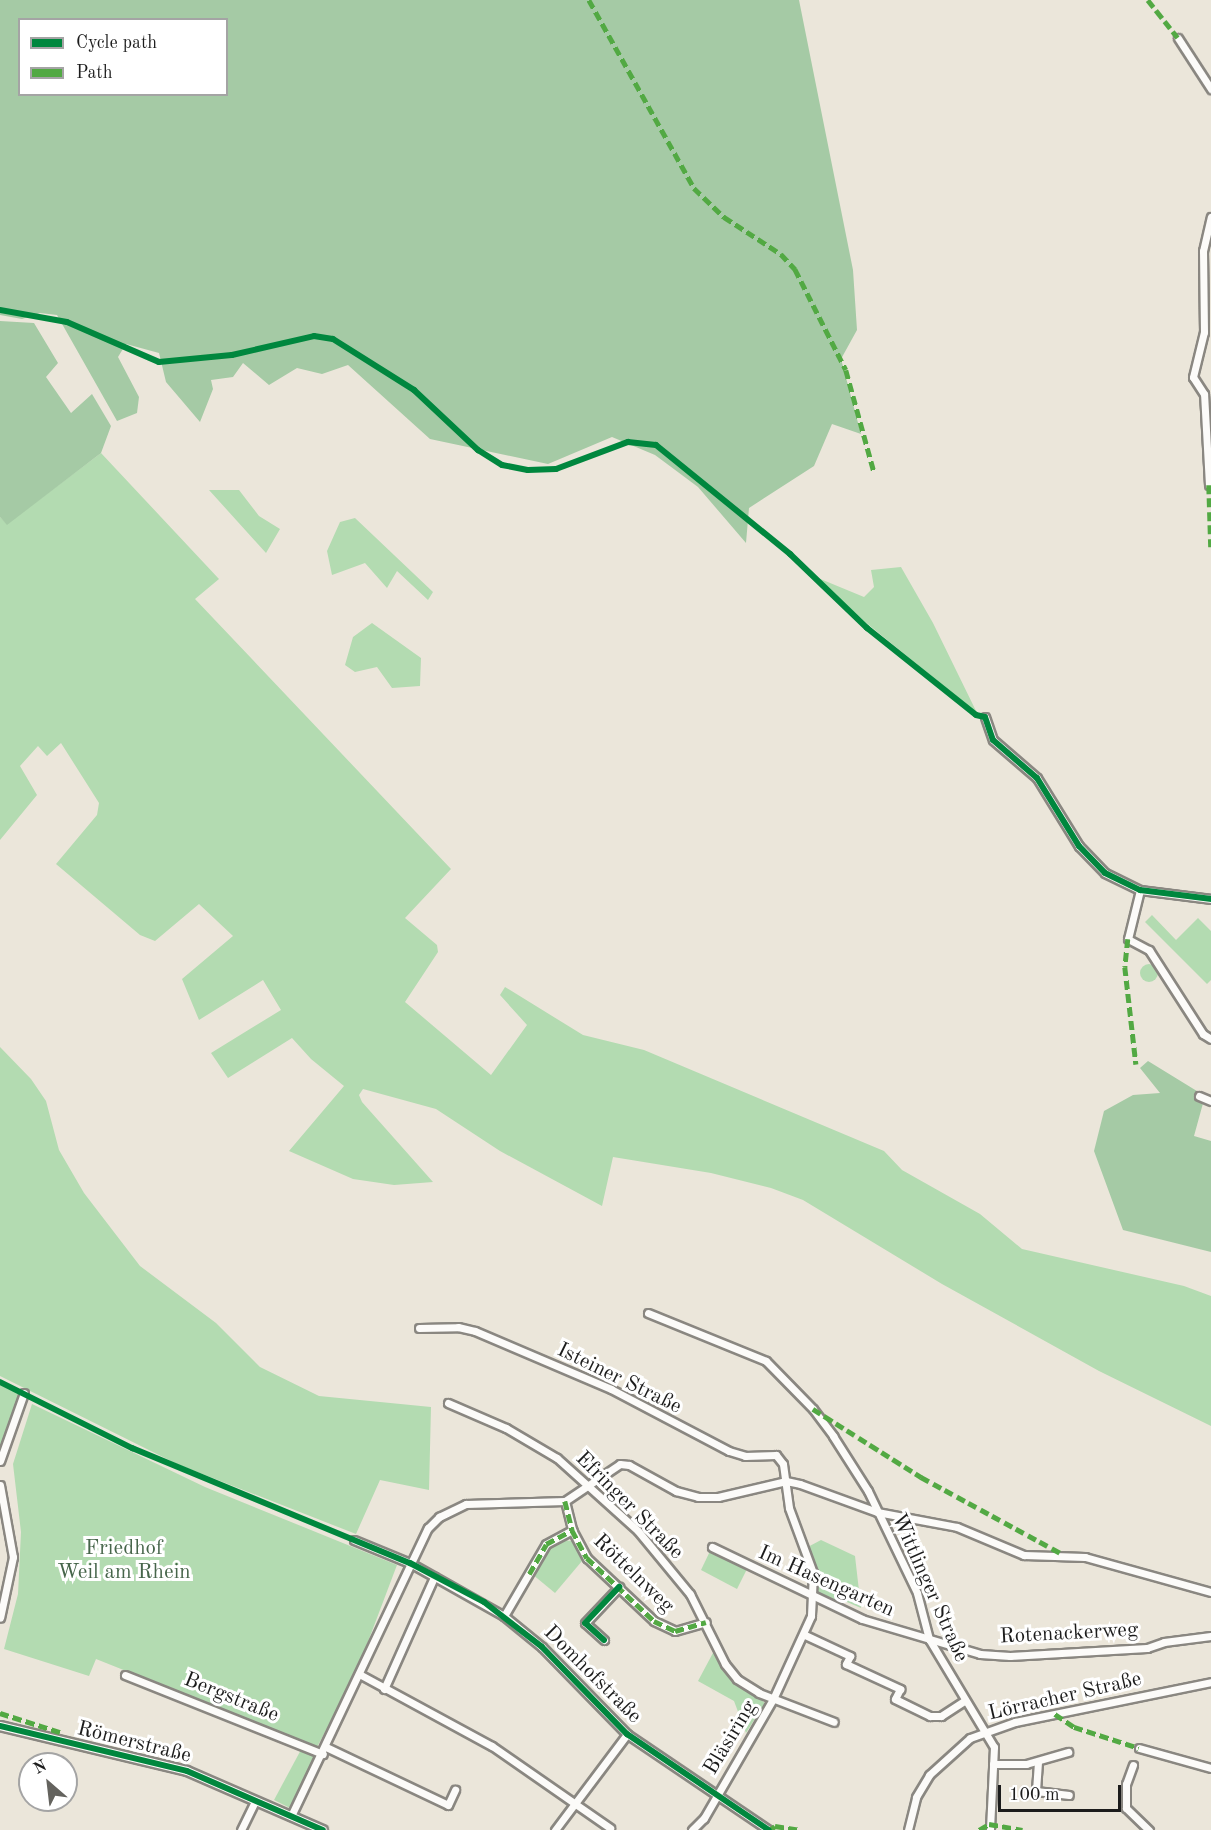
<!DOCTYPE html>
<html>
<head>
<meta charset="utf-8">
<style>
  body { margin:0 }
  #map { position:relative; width:1211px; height:1830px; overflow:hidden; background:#ebe6da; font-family:"Old Standard TT",serif }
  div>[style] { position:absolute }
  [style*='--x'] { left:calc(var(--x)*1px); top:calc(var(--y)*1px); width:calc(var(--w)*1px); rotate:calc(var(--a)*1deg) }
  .green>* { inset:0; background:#b3dbb1 }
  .round { border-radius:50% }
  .forest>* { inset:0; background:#a5caa5 }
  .roads { filter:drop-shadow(2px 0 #8a8781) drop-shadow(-2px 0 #8a8781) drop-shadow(0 2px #8a8781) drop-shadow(0 -2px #8a8781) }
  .minor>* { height:7px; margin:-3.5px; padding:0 3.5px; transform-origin:3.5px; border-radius:3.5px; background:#fcfbf9 }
  .tertiary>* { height:8px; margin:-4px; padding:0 4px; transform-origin:4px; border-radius:4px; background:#fcfbf9 }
  .quiet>* { height:4.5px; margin-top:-2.25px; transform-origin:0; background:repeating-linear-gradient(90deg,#52a943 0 9px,transparent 0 13.5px) }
  .cycleway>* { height:6px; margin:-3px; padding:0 3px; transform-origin:3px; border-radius:3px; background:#00873e }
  span { translate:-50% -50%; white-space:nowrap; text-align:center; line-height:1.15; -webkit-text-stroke:6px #fff; paint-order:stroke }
  .street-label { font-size:21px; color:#1c1c1c }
  .park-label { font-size:21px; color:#46654a }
  .legend { position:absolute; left:18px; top:18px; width:210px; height:78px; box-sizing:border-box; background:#fff; border:2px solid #a4a4a4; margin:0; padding:8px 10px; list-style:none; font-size:18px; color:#1c1c1c }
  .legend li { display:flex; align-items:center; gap:12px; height:30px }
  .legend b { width:30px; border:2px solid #a4a4a4 }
  .north { position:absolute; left:18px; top:1752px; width:60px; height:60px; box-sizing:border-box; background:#fff; border:2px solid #a4a4a4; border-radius:50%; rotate:332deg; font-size:16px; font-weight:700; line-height:24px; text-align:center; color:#1c1c1c }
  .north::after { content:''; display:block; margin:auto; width:21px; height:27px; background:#64635e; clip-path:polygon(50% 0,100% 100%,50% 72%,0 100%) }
  .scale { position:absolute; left:998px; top:1785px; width:123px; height:27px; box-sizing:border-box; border:3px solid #1c1c1c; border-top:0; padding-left:8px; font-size:18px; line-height:21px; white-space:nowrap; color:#1c1c1c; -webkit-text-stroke:4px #fff; paint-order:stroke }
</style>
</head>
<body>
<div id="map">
  <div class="green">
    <div style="clip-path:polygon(101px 453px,219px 579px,195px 599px,451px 869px,405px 918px,437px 945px,438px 952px,405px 1002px,491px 1075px,527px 1025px,500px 995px,505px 987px,583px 1035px,644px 1050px,884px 1151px,902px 1170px,980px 1214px,1022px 1249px,1184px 1286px,1211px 1296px,1211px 1426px,1099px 1371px,942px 1284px,803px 1200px,771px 1188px,711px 1173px,613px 1157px,602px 1206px,500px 1151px,436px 1109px,363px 1089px,359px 1095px,362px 1102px,433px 1182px,394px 1185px,353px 1179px,289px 1151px,344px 1086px,311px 1059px,292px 1038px,228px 1078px,211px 1053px,281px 1010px,263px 980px,199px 1020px,182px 979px,233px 936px,199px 904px,155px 941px,140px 935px,56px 864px,97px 815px,99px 803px,61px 743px,47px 756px,38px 746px,20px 766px,37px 795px,0 840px,0 517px,7px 524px)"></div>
    <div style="clip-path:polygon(209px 490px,239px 490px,259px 516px,280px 529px,266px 553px)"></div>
    <div style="clip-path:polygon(355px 518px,433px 592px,428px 600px,397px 571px,387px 588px,365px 563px,332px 575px,327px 551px,340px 522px)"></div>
    <div style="clip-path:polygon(901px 567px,933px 623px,977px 713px,864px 621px,818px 578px,864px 597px,874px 587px,871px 570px)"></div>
    <div style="clip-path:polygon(372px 623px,421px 658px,420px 686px,392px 688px,377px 667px,355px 672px,345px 665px,353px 637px)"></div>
    <div style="clip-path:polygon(1152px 915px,1176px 940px,1198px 918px,1211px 931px,1211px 980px,1207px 984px,1145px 922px)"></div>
    <div class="round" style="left:1140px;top:964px;width:18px;height:18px"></div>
    <div style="clip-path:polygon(0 1047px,31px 1079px,46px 1101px,59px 1150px,84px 1193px,140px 1266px,216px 1323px,260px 1367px,319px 1396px,431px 1407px,429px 1490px,380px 1480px,356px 1534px,177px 1464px,0 1376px)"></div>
    <div style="clip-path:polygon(0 1382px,24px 1393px,0 1461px)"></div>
    <div style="clip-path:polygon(32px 1404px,205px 1487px,397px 1565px,355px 1676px,317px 1747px,96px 1659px,89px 1676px,4px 1649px,18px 1594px,21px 1532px,13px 1464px)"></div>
    <div style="clip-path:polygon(560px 1540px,572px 1541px,582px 1561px,555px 1593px,532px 1574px,545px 1550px)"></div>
    <div style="clip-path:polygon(821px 1540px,855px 1556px,861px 1608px,840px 1599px,836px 1607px,815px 1598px,804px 1549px)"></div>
    <div style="clip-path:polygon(712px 1547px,749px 1565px,737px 1589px,701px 1570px)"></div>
    <div style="clip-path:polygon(714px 1651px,723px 1671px,765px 1703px,746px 1733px,734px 1701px,698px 1681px)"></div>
    <div style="clip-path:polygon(303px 1746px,323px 1754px,294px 1810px,274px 1800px)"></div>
  </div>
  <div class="forest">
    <div style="clip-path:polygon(evenodd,0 0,799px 0,853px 270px,857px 330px,841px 359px,861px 434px,832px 424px,814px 466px,749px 508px,746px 543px,698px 487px,655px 455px,612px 437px,548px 464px,430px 439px,348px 365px,322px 374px,297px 368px,269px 385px,243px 363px,233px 377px,211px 380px,213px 389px,200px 422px,166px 382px,159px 353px,126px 344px,118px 357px,139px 397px,137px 413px,117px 421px,57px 315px,40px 313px,22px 319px,0 315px,0 0,20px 20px,226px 20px,226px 94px,20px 94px,20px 20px)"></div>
    <div style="clip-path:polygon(0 321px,34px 323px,58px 363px,46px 377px,71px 413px,92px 394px,111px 426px,101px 453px,7px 525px,0 517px)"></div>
    <div style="clip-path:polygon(1148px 1061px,1205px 1096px,1194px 1136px,1211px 1141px,1211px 1252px,1123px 1230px,1094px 1151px,1104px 1111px,1133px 1095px,1160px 1093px,1140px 1068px)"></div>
  </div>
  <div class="roads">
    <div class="minor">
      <div style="--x:1178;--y:38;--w:61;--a:57.1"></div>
      <div style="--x:1209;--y:485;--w:91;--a:-93.1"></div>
      <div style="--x:1204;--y:394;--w:20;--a:-123"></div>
      <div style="--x:1193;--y:377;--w:46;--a:-76.3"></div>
      <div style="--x:1204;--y:332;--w:81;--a:-90.7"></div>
      <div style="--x:1203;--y:251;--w:35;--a:-77"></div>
      <div style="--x:985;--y:717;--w:24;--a:71"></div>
      <div style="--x:993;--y:740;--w:58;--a:40.8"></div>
      <div style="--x:1037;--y:778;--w:80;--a:58.3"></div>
      <div style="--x:1079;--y:846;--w:37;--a:46"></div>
      <div style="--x:1105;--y:873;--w:39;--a:26"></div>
      <div style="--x:1140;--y:890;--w:72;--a:7.2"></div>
      <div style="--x:1140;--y:890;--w:50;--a:103.8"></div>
      <div style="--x:1128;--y:939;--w:24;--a:28"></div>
      <div style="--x:1149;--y:950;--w:100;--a:57.3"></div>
      <div style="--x:1203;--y:1034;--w:9;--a:32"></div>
      <div style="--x:1199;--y:1096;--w:13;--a:23"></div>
      <div style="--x:648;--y:1313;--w:127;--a:22.1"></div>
      <div style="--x:766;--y:1361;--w:67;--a:45.6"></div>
      <div style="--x:813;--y:1409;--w:34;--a:53"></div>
      <div style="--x:833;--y:1436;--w:65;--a:57.5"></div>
      <div style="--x:868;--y:1491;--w:113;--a:64.3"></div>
      <div style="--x:917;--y:1593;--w:48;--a:75.4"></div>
      <div style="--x:929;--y:1639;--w:126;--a:59"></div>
      <div style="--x:994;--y:1747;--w:83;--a:92.8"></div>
      <div style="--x:419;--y:1328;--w:39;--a:-1"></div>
      <div style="--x:458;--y:1327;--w:17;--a:13"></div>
      <div style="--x:475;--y:1331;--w:148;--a:23.1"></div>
      <div style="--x:611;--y:1389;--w:133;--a:27.7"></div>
      <div style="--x:729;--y:1451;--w:17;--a:17"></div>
      <div style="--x:745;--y:1456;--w:31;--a:-2"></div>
      <div style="--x:776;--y:1455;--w:11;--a:52"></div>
      <div style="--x:783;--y:1464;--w:44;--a:82.2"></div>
      <div style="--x:789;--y:1508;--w:69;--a:69.7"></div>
      <div style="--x:813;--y:1573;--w:43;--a:92.7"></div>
      <div style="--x:811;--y:1616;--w:91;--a:114.6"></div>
      <div style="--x:773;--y:1699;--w:138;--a:120.1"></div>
      <div style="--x:704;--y:1818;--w:17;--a:135"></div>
      <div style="--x:448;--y:1403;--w:63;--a:23.3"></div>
      <div style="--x:506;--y:1428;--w:59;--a:30.5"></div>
      <div style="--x:557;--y:1458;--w:109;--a:42"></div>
      <div style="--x:638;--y:1531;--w:82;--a:50.5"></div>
      <div style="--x:690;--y:1594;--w:78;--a:63.4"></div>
      <div style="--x:725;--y:1664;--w:19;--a:51"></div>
      <div style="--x:737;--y:1679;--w:26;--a:32"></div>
      <div style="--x:759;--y:1693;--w:80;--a:21.1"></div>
      <div style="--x:0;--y:1461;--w:72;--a:-70.6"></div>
      <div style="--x:0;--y:1485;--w:73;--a:79.8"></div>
      <div style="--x:13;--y:1557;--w:62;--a:102"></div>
      <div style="--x:565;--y:1501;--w:30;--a:76"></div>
      <div style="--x:572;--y:1530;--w:32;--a:62"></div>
      <div style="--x:587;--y:1558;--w:92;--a:43.2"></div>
      <div style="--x:654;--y:1621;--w:23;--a:25"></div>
      <div style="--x:675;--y:1631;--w:32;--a:-16"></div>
      <div style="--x:354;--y:1540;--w:61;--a:22.3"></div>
      <div style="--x:410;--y:1563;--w:108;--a:29.4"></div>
      <div style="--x:504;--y:1616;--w:49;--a:39.2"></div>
      <div style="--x:542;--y:1647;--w:122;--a:45.7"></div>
      <div style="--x:627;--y:1734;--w:171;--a:34.1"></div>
      <div style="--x:712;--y:1547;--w:166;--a:25.6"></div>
      <div style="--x:862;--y:1619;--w:123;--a:16.5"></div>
      <div style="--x:980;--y:1654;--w:30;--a:4"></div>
      <div style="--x:1010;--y:1656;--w:137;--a:-3.3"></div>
      <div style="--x:1147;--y:1648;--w:18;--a:-19"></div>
      <div style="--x:1164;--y:1642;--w:47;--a:-7.3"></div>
      <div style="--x:504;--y:1616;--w:83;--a:-59.7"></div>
      <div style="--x:546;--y:1544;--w:30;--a:-28"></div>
      <div style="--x:805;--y:1635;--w:50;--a:25"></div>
      <div style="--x:850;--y:1656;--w:9;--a:117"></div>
      <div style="--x:846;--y:1664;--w:60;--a:24.8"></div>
      <div style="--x:900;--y:1689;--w:11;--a:117"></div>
      <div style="--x:895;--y:1699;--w:39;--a:26"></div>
      <div style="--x:930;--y:1716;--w:11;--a:0"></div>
      <div style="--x:941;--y:1716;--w:27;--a:-33"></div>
      <div style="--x:604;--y:1640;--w:25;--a:-138"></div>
      <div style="--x:585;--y:1623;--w:50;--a:-46.6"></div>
      <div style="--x:125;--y:1675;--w:213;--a:21.8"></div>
      <div style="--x:361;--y:1675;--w:149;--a:28.5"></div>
      <div style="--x:492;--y:1746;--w:144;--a:34.8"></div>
      <div style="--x:384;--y:1689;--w:123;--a:-65.9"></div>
      <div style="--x:326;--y:1747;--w:135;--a:25.4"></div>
      <div style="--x:448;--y:1805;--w:17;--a:-65"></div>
      <div style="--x:1139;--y:1748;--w:75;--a:15.5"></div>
      <div style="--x:1038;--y:1762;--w:29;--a:94"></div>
      <div style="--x:1036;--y:1791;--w:33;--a:7"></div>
      <div style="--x:993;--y:1764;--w:33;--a:0"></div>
      <div style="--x:1026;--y:1764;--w:44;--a:-15.9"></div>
      <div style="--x:1133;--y:1765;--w:20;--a:110"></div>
      <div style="--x:1126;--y:1784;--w:24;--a:90"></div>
      <div style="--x:1126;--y:1808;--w:32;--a:44"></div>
      <div style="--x:291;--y:1816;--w:319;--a:-64.6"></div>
      <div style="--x:428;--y:1528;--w:16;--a:-45"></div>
      <div style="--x:439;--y:1517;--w:30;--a:-26"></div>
      <div style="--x:466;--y:1504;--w:99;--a:-1.7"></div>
      <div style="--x:565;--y:1501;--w:66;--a:-33.9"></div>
      <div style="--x:620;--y:1464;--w:9;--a:6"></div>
      <div style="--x:629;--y:1465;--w:54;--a:29"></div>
      <div style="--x:676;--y:1491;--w:23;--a:15"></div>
      <div style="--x:698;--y:1497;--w:20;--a:0"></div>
      <div style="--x:718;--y:1497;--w:70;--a:-13.2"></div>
      <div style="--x:786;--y:1481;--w:14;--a:12"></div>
      <div style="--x:800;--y:1484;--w:82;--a:20"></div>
      <div style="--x:877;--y:1512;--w:81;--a:10.6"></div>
      <div style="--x:957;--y:1527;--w:73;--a:22.7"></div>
      <div style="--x:1024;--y:1555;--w:61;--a:1.9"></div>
      <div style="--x:1085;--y:1557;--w:131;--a:15.5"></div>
      <div style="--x:241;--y:1830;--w:32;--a:-64"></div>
      <div style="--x:555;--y:1830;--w:120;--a:-53.1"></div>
      <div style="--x:908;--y:1830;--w:34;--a:-76"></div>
      <div style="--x:916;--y:1797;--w:26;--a:-59"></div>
      <div style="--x:929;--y:1775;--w:55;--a:-42.1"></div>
      <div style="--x:970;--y:1738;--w:48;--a:-19.6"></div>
      <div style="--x:1015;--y:1722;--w:200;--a:-11.5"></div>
    </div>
    <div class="tertiary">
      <div style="--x:0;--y:1726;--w:192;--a:13.5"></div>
      <div style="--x:187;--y:1771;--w:148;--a:23.5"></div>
    </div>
  </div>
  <div class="quiet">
    <div style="--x:589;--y:0;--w:215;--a:60.8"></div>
    <div style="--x:694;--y:188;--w:42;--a:44"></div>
    <div style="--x:724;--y:217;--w:68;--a:33"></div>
    <div style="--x:781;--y:254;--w:21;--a:47"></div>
    <div style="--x:795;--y:269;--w:113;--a:63.2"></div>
    <div style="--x:846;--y:370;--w:106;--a:74.6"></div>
    <div style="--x:1148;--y:0;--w:48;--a:51.7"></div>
    <div style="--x:1209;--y:485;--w:62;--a:88.2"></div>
    <div style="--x:1128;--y:939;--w:28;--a:96"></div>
    <div style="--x:1125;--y:967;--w:98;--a:83.5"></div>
    <div style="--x:813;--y:1409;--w:128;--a:32.2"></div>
    <div style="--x:921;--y:1477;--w:161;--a:28.6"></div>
    <div style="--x:565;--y:1501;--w:30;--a:76"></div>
    <div style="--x:572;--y:1530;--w:32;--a:62"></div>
    <div style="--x:587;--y:1558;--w:92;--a:43.2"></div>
    <div style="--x:654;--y:1621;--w:23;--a:25"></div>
    <div style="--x:675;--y:1631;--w:32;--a:-16"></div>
    <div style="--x:529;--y:1574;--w:34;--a:-60"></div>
    <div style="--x:546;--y:1544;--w:30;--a:-28"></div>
    <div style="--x:0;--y:1713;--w:63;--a:17.6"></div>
    <div style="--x:1055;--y:1714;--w:23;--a:34"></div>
    <div style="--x:1074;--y:1727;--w:68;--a:17.9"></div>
    <div style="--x:770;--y:1830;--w:6;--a:-39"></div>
    <div style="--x:775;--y:1826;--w:26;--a:9"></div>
    <div style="--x:979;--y:1830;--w:12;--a:-31"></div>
    <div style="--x:989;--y:1824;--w:34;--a:10"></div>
  </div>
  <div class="cycleway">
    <div style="--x:0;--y:310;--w:68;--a:10.2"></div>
    <div style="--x:67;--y:322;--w:100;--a:23.5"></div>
    <div style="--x:159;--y:362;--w:73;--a:-5.5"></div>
    <div style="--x:232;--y:355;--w:84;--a:-13"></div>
    <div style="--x:314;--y:336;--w:19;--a:9"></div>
    <div style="--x:333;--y:339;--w:96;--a:32.2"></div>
    <div style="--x:414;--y:390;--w:88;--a:43.2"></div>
    <div style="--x:478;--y:450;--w:28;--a:32"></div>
    <div style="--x:502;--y:465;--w:26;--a:11"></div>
    <div style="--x:528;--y:470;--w:28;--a:-2"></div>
    <div style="--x:556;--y:469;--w:77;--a:-20.6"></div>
    <div style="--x:628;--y:442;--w:28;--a:6"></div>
    <div style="--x:656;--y:445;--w:173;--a:39.1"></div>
    <div style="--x:790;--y:554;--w:107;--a:43.9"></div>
    <div style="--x:867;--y:628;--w:139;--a:38.6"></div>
    <div style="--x:976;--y:715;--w:9;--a:13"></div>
    <div style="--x:985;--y:717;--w:24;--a:71"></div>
    <div style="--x:993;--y:740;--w:58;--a:40.8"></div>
    <div style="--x:1037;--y:778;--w:80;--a:58.3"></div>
    <div style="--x:1079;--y:846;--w:37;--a:46"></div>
    <div style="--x:1105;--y:873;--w:39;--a:26"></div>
    <div style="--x:1140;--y:890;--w:72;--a:7.2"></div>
    <div style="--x:0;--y:1382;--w:148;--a:26.6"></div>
    <div style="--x:132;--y:1448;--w:301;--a:22.5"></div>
    <div style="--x:410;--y:1563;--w:84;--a:27.8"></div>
    <div style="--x:484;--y:1602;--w:73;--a:37.8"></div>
    <div style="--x:542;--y:1647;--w:122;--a:45.7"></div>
    <div style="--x:627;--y:1734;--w:171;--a:34.1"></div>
    <div style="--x:604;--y:1640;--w:25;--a:-138"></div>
    <div style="--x:585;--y:1623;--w:50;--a:-46.6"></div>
    <div style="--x:0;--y:1726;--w:192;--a:13.5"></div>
    <div style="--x:187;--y:1771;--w:148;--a:23.5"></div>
  </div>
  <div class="street-label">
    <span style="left:619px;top:1379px;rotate:26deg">Isteiner Straße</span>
    <span style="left:629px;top:1506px;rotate:45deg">Efringer Straße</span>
    <span style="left:633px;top:1574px;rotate:44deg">Röttelnweg</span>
    <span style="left:826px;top:1582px;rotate:24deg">Im Hasengarten</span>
    <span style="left:929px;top:1588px;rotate:66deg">Wittlinger Straße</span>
    <span style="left:1069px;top:1634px;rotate:-3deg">Rotenackerweg</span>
    <span style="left:592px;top:1675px;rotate:45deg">Domhofstraße</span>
    <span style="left:1065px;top:1697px;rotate:-13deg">Lörracher Straße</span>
    <span style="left:231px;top:1698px;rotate:22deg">Bergstraße</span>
    <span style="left:731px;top:1738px;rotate:-59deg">Bläsiring</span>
    <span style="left:134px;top:1743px;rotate:14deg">Römerstraße</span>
  </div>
  <div class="park-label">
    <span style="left:124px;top:1561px">Friedhof<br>Weil am Rhein</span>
  </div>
  <ul class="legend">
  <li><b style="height:8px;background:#00873e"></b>Cycle path</li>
  <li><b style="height:8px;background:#52a943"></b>Path</li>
  </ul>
  <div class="north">N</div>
  <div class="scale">100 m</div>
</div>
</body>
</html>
